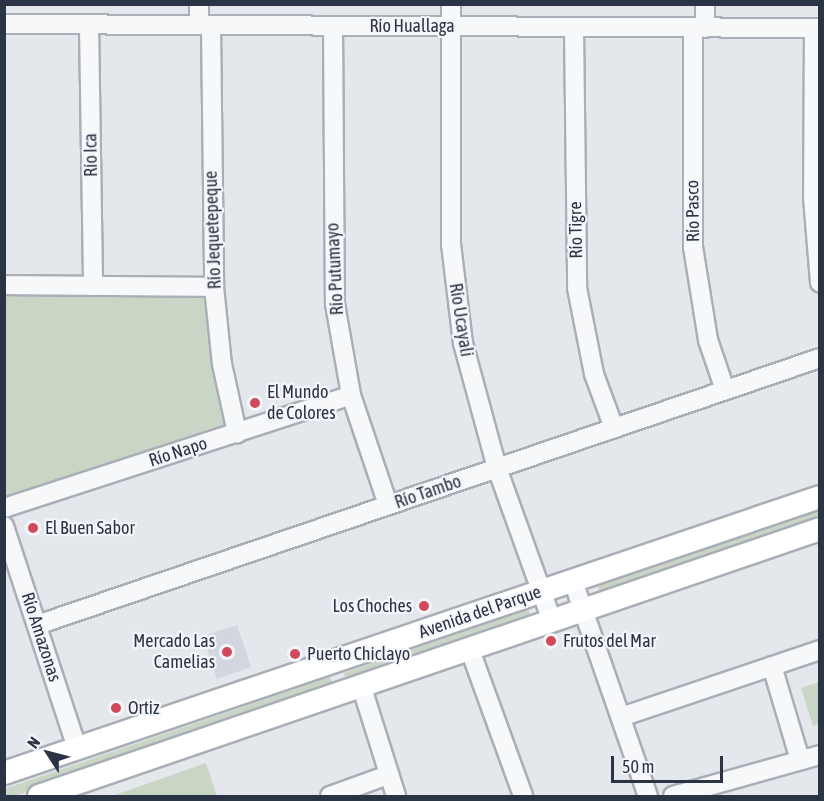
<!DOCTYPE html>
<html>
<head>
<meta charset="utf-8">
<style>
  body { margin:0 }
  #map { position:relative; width:824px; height:801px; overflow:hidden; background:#e4e7ec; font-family:"Asap Condensed",sans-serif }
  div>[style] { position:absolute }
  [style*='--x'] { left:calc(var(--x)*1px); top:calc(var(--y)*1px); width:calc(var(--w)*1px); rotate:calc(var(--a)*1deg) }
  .built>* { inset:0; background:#d2d6de }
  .green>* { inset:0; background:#c9d6c5 }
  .roads { filter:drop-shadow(2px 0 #a9aeb7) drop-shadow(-2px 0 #a9aeb7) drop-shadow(0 2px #a9aeb7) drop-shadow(0 -2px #a9aeb7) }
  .minor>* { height:18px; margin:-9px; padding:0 9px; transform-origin:9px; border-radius:9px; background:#f7f8fa }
  .major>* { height:22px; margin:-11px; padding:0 11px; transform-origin:11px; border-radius:11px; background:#fff }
  .dots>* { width:16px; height:16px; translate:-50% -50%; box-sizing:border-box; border:3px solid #f4f6f9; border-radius:50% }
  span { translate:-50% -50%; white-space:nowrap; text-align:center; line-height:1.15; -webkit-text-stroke:4.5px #f4f6f9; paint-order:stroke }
  .street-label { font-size:18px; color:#2b3445 }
  .poi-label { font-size:18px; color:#2b3445 }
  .left { translate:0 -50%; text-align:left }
  .right { translate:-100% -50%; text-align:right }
  .frame { position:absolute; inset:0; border:6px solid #2b3445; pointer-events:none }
  .north { position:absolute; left:18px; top:723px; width:60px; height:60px; -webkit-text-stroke:4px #f4f6f9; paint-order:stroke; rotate:306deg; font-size:16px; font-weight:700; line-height:24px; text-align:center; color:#2b3445 }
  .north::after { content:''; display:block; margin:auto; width:21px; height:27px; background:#2b3445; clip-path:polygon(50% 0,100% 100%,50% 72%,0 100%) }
  .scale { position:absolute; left:611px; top:756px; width:112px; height:27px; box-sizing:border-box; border:3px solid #2b3445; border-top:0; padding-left:8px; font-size:18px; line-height:21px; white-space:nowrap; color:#2b3445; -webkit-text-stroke:4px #f4f6f9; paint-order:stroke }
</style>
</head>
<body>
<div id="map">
  <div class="built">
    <div style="clip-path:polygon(237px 625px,251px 667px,217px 679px,203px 636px)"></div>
  </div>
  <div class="green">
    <div style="clip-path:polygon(5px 285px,214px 287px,237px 433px,5px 508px)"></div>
    <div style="clip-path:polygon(819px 510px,819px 520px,601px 596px,597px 584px)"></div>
    <div style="clip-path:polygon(528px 609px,532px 618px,346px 681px,344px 673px)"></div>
    <div style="clip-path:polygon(330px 677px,334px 685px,15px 796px,5px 796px,4px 789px)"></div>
    <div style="clip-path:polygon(819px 682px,819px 724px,813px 726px,801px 688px)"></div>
    <div style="clip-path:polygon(206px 763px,217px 796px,112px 796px)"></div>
  </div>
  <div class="roads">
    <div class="minor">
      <div style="--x:451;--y:4;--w:240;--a:90"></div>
      <div style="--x:451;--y:244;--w:100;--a:83.1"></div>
      <div style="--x:463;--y:343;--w:130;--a:74.8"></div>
      <div style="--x:497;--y:468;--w:163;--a:70.2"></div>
      <div style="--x:4;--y:24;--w:816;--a:0.28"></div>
      <div style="--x:89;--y:25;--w:261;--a:89.1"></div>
      <div style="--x:199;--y:25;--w:21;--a:-90"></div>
      <div style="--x:211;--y:25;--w:262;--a:89.3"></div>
      <div style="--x:214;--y:287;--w:77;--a:84.1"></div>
      <div style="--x:222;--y:364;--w:71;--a:77.7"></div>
      <div style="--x:333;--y:26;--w:278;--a:89.6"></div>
      <div style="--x:335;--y:304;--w:92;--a:80"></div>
      <div style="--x:351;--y:395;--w:116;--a:71.4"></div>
      <div style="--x:574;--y:27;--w:261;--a:89.3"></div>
      <div style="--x:577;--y:288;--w:88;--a:78.8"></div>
      <div style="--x:594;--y:374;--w:58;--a:69.7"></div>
      <div style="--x:693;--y:28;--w:219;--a:90"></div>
      <div style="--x:693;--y:247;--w:94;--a:80.8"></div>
      <div style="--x:708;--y:340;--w:53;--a:71.2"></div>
      <div style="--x:705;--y:28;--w:24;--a:-90"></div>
      <div style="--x:814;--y:28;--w:169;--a:90.3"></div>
      <div style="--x:813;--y:197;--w:86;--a:85.3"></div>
      <div style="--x:4;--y:285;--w:210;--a:0.5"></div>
      <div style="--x:4;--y:508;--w:365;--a:-18"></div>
      <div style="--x:4;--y:526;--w:234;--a:71.8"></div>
      <div style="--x:573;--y:581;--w:228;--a:70.8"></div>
      <div style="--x:37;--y:625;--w:827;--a:-18.83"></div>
      <div style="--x:470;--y:650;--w:155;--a:70"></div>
      <div style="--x:772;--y:666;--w:98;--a:73.4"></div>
      <div style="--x:362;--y:688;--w:113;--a:72.5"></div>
      <div style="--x:621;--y:717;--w:210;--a:-18.6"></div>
      <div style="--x:330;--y:796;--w:62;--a:-19.9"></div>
      <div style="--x:673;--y:796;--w:153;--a:-15.6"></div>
    </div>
    <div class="major">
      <div style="--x:4;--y:773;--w:861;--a:-18.69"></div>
      <div style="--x:39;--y:796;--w:825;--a:-18.87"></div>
    </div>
  </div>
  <div class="dots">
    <div style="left:255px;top:403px;background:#d1495b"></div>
    <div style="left:33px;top:528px;background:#d1495b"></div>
    <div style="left:424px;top:606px;background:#d1495b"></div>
    <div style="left:551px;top:641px;background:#d1495b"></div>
    <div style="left:227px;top:652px;background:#d1495b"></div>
    <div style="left:295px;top:654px;background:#d1495b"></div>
    <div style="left:116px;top:708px;background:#d1495b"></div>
  </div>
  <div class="street-label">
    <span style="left:412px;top:26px">Río Huallaga</span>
    <span style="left:91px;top:155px;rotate:-91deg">Río Ica</span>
    <span style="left:693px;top:211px;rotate:-91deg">Río Pasco</span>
    <span style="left:213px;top:230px;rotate:-92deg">Río Jequetepeque</span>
    <span style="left:576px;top:230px;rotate:-91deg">Río Tigre</span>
    <span style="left:335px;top:269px;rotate:-93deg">Río Putumayo</span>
    <span style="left:461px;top:320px;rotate:81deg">Río Ucayali</span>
    <span style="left:178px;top:452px;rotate:-18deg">Río Napo</span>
    <span style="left:428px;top:492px;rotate:-19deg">Río Tambo</span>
    <span style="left:480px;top:612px;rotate:-19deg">Avenida del Parque</span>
    <span style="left:41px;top:637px;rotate:72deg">Río Amazonas</span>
  </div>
  <div class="poi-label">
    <span class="left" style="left:267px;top:403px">El Mundo<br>de Colores</span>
    <span class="left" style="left:45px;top:528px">El Buen Sabor</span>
    <span class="right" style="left:412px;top:606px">Los Choches</span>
    <span class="left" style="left:563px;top:641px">Frutos del Mar</span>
    <span class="right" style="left:215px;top:652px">Mercado Las<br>Camelias</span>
    <span class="left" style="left:307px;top:654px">Puerto Chiclayo</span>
    <span class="left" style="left:128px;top:708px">Ortiz</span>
  </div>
  <div class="frame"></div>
  <div class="north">N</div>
  <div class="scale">50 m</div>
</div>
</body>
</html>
